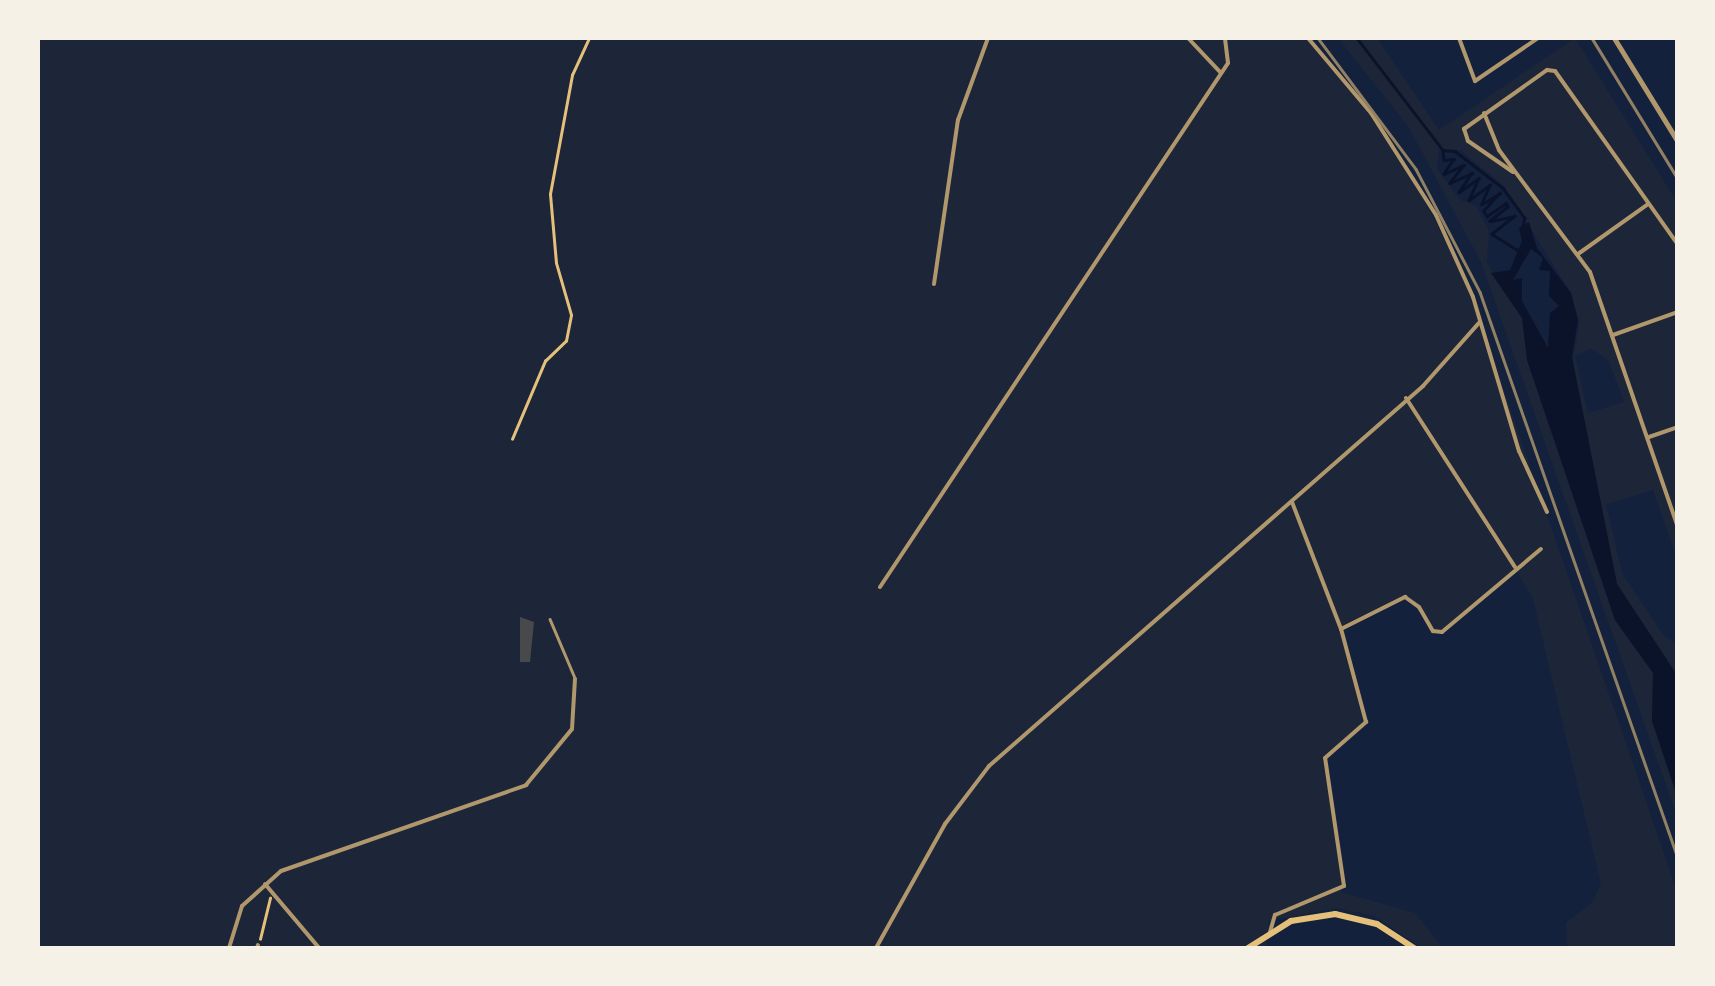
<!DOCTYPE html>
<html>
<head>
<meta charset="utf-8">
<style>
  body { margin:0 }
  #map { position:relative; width:1715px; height:986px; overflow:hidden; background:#14213d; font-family:Lato,sans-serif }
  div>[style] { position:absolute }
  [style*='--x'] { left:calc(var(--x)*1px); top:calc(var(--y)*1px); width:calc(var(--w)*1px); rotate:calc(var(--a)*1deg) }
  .green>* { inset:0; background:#1d2539 }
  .water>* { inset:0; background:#0b132b }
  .stream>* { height:2.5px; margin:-1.25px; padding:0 1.25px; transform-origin:1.25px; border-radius:1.25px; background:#0b132b }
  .building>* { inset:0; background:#48494c }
  .path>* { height:2.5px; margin:-1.25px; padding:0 1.25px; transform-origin:1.25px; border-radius:1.25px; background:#e5c07b }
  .service>* { height:2.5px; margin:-1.25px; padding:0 1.25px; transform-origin:1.25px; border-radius:1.25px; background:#b1986c }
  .minor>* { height:4px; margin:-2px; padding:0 2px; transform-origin:2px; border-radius:2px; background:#b1986c }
  .tertiary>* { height:5px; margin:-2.5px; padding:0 2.5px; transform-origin:2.5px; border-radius:2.5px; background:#b1986c }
  .primary>* { height:6px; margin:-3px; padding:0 3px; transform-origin:3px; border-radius:3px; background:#e5c07b }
  .tram>* { height:2.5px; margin:-1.25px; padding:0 1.25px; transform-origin:1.25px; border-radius:1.25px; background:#918062 }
  .rail>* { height:2.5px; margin:-1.25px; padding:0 1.25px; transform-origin:1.25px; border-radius:1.25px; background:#918062 }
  span { translate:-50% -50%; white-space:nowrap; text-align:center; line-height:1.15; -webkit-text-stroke:10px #f6f1e7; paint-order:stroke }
  .frame { position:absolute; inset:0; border:40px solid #f6f1e7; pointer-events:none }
</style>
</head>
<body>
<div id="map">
  <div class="green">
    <div style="clip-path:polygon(38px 38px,1308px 38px,1395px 147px,1464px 275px,1678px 894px,1677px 948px,1567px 948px,1566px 923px,1592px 903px,1601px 884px,1533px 599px,1516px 569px,1442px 632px,1433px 631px,1419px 607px,1405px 597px,1341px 629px,1366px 715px,1356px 732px,1325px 758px,1344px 877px,1341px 892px,1415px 913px,1443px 948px,1421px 948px,1375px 916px,1337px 908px,1269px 921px,1266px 948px,38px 948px)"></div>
    <div style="clip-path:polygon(evenodd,1338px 38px,1377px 38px,1439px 130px,1575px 38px,1677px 202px,1677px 558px,1653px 490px,1606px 504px,1622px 573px,1663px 635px,1677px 644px,1677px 675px,1617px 584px,1573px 363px,1579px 323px,1571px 293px,1503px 185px,1460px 150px,1439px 150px,1437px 169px,1460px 200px,1476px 206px,1489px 231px,1487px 262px,1522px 318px,1527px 360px,1615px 620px,1653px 673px,1652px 721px,1677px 796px,1677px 816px,1481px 262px,1408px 126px,1338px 38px,1591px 348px,1609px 361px,1624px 402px,1588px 413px,1575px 356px,1591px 348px)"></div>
  </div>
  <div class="water">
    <div style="clip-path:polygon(evenodd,1529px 222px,1537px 248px,1571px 293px,1578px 320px,1572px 357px,1617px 584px,1677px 675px,1677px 796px,1652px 721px,1653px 673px,1615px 620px,1527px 360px,1522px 318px,1491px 273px,1510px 270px,1522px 241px,1519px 228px,1529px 222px,1531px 249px,1543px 258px,1539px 270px,1550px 271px,1549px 296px,1559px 306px,1550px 313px,1548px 348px,1522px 301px,1522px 278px,1513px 280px,1531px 249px)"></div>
  </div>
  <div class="stream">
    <div style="--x:1357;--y:38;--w:141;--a:52.5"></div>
    <div style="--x:1443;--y:150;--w:12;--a:5"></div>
    <div style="--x:1455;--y:151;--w:61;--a:37.6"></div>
    <div style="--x:1503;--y:188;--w:37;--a:54"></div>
    <div style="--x:1525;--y:218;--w:9;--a:103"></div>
    <div style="--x:1443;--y:151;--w:9;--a:84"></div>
    <div style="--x:1444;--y:160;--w:10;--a:-6"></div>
    <div style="--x:1454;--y:159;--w:18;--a:124"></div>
    <div style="--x:1444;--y:174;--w:22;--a:-24"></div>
    <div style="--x:1464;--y:165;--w:23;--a:128"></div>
    <div style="--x:1450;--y:183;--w:24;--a:-24"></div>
    <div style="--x:1472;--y:173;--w:23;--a:124"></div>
    <div style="--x:1459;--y:192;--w:24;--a:-35"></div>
    <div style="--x:1479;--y:178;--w:24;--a:114"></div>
    <div style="--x:1469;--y:200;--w:26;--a:-36"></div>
    <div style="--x:1490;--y:185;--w:21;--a:113"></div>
    <div style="--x:1482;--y:204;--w:21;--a:-31"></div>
    <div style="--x:1500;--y:193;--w:24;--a:132"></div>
    <div style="--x:1484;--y:211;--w:6;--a:59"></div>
    <div style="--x:1487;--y:216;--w:23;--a:-34"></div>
    <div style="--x:1506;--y:203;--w:4;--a:63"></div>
    <div style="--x:1508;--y:207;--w:23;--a:142"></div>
    <div style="--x:1490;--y:221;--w:25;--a:-11"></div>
    <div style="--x:1515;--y:216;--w:29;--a:142"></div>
    <div style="--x:1492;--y:234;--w:31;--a:32"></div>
  </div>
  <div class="building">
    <div style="clip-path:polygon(520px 617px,534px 622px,530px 662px,520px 662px)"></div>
  </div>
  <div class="path">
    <div style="--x:512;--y:439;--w:85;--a:-67.1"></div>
    <div style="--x:545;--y:361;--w:29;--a:-44"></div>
    <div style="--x:566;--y:341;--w:26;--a:-79"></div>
    <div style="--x:571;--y:315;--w:54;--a:-106.1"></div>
    <div style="--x:556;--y:263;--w:69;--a:-95"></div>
    <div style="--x:550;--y:194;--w:121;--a:-79.5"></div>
    <div style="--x:572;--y:75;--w:41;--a:-65.3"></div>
    <div style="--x:260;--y:939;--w:42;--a:-76.3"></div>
  </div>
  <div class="service">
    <div style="--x:550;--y:619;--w:64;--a:67"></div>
  </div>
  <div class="minor">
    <div style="--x:1188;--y:38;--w:48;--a:46.7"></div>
    <div style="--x:1308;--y:38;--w:98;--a:50"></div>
    <div style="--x:1371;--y:113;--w:121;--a:57.5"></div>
    <div style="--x:1436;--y:215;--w:90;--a:65.7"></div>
    <div style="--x:1473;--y:297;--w:161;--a:73.4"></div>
    <div style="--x:1519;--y:451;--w:67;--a:65.3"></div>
    <div style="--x:1459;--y:38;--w:46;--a:69.6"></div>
    <div style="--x:1475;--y:81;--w:76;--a:-34.3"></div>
    <div style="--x:1484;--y:113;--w:40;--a:68"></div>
    <div style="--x:1499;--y:150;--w:152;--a:53.3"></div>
    <div style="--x:1590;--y:272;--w:270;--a:71"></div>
    <div style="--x:1513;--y:172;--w:55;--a:-145.4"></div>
    <div style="--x:1468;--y:141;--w:13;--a:-108"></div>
    <div style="--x:1464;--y:129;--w:102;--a:-35.4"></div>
    <div style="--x:1547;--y:70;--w:8;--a:7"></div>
    <div style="--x:1555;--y:71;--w:213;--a:54.7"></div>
    <div style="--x:1578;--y:254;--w:86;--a:-35.5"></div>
    <div style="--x:934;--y:284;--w:166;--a:-81.7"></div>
    <div style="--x:958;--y:120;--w:87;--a:-69.9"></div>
    <div style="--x:1613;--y:335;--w:69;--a:-19.5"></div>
    <div style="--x:1406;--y:398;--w:201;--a:57.2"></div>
    <div style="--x:1649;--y:437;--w:31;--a:-19"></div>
    <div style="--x:880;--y:587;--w:629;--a:-56.41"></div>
    <div style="--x:1228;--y:63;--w:25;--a:-97"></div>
    <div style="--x:1341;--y:629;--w:72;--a:-26.6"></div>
    <div style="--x:1405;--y:597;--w:17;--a:36"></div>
    <div style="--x:1419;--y:607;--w:28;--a:60"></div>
    <div style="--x:1433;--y:631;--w:9;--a:6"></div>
    <div style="--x:1442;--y:632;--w:129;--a:-40"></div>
    <div style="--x:265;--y:884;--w:84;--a:49.8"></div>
    <div style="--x:1270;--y:932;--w:18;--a:-74"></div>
    <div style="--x:1275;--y:915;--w:75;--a:-22.8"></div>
    <div style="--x:1344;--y:886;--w:129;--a:-98.4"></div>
    <div style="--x:1325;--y:758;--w:55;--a:-41.3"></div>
    <div style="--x:1366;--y:722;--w:96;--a:-105"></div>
    <div style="--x:1341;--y:629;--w:136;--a:-111.1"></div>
    <div style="--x:229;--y:948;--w:44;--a:-72.8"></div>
    <div style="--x:242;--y:906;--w:52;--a:-41.9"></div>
    <div style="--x:281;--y:871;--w:260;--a:-19.3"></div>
    <div style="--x:526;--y:785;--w:72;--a:-50.6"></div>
    <div style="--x:572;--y:729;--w:50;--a:-86.6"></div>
    <div style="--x:257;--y:948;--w:3;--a:-72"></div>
    <div style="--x:876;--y:948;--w:142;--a:-60.9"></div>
    <div style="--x:945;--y:824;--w:73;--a:-52.8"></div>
    <div style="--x:989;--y:766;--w:577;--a:-41.2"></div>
    <div style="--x:1423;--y:386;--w:84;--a:-48.4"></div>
  </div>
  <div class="tertiary">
    <div style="--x:1614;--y:38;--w:122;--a:58.4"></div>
  </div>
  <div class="primary">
    <div style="--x:1248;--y:948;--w:51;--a:-32.1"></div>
    <div style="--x:1291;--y:921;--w:45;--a:-9"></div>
    <div style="--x:1335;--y:914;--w:43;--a:13.4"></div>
    <div style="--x:1377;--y:924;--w:44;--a:33"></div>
  </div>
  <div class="tram">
    <div style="--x:1318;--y:38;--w:164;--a:53.2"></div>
    <div style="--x:1416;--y:169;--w:139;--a:62.5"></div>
    <div style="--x:1480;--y:292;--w:600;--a:70.72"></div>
  </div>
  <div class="rail">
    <div style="--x:1592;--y:38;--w:165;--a:58.6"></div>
  </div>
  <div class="frame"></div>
</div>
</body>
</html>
